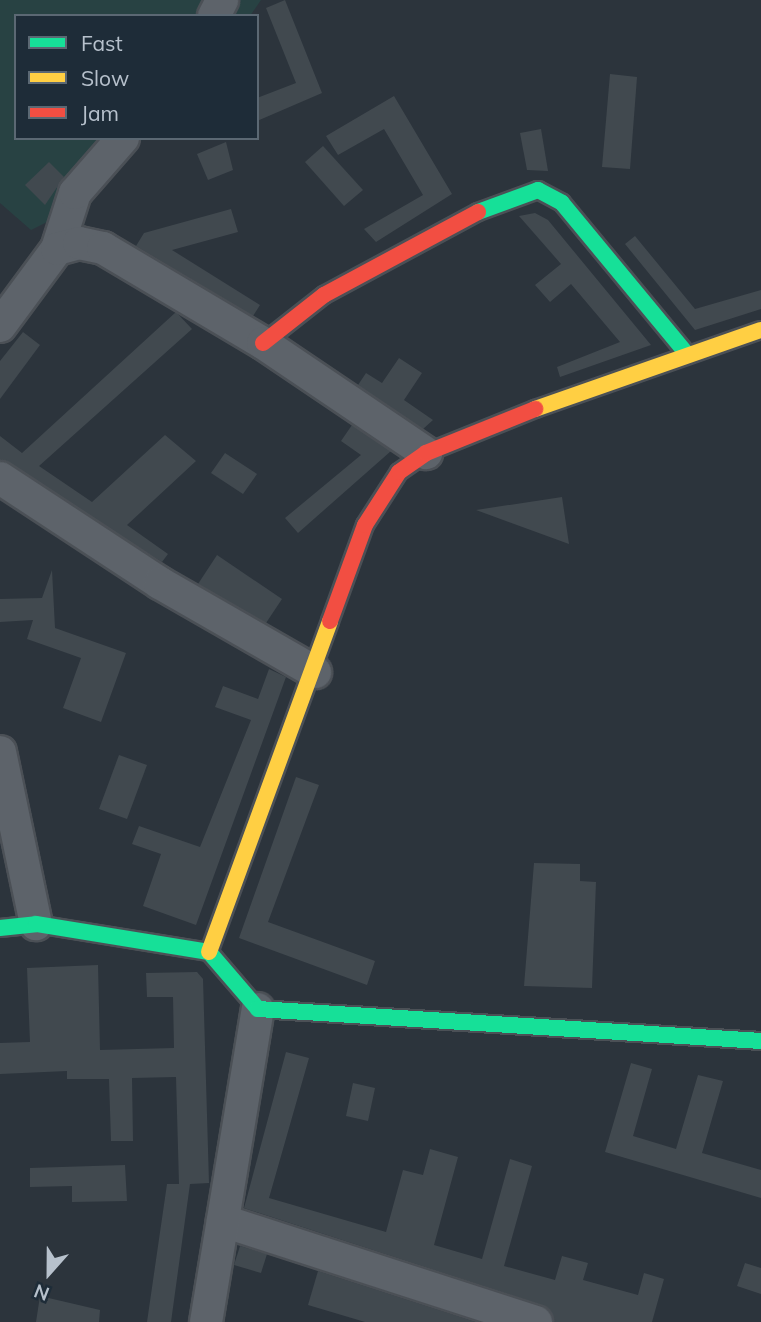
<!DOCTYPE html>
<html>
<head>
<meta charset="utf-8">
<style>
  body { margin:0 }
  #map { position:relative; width:761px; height:1322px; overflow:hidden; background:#2c343c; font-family:Mulish,sans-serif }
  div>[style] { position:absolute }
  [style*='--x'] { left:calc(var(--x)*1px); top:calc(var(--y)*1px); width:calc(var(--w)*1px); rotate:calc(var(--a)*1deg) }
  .green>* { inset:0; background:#284243 }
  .building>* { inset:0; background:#41494f }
  .roads { filter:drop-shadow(2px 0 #4b5056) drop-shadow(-2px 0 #4b5056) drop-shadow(0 2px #4b5056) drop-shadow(0 -2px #4b5056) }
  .street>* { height:32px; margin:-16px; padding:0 16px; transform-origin:16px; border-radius:16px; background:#5d636a }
  .fast>* { height:16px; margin:-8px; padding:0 8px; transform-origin:8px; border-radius:8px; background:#16e098 }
  .slow>* { height:16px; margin:-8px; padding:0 8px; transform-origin:8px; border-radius:8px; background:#ffcf43 }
  .jam>* { height:16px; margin:-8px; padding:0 8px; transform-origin:8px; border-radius:8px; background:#f24e42 }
  span { translate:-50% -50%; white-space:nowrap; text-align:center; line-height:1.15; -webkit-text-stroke:5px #1e2c38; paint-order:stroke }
  .legend { position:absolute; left:14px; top:14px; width:245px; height:126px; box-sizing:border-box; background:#1e2c38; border:2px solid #5b6873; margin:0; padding:9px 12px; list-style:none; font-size:21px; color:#b7c1cc }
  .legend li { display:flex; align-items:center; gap:14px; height:35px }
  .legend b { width:35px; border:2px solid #5b6873 }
  .north { position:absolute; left:14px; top:1238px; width:70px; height:70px; -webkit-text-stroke:5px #1e2c38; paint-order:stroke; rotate:201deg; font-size:19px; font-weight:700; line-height:28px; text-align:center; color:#b7c1cc }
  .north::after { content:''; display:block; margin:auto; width:24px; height:32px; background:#b7c1cc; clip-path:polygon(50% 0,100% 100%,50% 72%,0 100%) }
</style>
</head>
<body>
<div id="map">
  <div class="green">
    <div style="clip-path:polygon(0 0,261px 0,250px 16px,16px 16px,16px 138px,144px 138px,65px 213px,31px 230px,0 203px)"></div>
  </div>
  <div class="building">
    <div style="clip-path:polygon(285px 0,322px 93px,257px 121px,257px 98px,296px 83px,266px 8px)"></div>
    <div style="clip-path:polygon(610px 74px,637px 77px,630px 169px,602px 167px)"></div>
    <div style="clip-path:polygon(394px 96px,452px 194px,376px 242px,364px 229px,423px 195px,384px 129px,338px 155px,326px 136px)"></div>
    <div style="clip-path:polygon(541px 129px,548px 171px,527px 170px,520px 133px)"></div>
    <div style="clip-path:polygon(226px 142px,233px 170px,208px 180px,197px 154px)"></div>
    <div style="clip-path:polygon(323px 146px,363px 190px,344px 206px,305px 162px)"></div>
    <div style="clip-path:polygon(49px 162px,64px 177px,45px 205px,25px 185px)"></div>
    <div style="clip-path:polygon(231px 209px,238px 232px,172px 250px,260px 305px,253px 316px,136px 246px,144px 233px)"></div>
    <div style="clip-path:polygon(535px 213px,548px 220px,651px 345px,560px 377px,557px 367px,620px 342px,571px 284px,550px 302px,535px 285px,561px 264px,519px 216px)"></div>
    <div style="clip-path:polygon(635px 236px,695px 309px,761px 290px,761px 309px,695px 330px,625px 244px)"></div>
    <div style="clip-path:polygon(176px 312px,192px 329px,39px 466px,92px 502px,165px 435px,196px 461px,127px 525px,168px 554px,162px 562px,0 460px,0 436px,22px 453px)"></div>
    <div style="clip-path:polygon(23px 332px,40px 345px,0 399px,0 361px)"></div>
    <div style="clip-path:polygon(399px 358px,422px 373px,404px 400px,433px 420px,423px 429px,358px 385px,366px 373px,382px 383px)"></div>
    <div style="clip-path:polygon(352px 425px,391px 451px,298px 533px,285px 518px,361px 455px,341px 441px)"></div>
    <div style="clip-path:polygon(225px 453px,257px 474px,243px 494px,211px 473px)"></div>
    <div style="clip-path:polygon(562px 497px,569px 544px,476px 510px)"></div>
    <div style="clip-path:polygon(217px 555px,282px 599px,266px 623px,198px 584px)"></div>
    <div style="clip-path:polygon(52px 570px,55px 628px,126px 653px,101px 722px,63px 708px,81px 658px,27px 639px,33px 620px,0 622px,0 599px,42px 598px)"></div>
    <div style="clip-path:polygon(269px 669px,286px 677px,196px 925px,143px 906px,161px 854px,132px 844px,139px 826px,200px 847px,251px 720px,215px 707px,223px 686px,258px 699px)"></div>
    <div style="clip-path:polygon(119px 755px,147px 765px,127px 819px,99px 809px)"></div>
    <div style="clip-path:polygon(296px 777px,319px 785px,268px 922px,375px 961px,367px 985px,239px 938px)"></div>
    <div style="clip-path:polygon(534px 863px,580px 864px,580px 881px,596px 882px,592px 988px,524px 986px)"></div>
    <div style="clip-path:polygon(98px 965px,100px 1050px,174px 1048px,173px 997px,147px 997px,146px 973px,197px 972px,203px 979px,209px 1183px,190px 1184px,171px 1322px,147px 1322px,167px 1184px,179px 1184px,176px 1077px,132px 1078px,133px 1141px,111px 1141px,109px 1079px,67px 1079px,67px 1071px,0 1074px,0 1043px,30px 1042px,27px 968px)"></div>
    <div style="clip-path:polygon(286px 1052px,309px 1058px,269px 1198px,386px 1232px,403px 1170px,423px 1175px,430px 1149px,458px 1157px,434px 1245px,482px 1259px,510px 1159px,532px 1166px,504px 1266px,555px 1280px,562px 1256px,588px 1263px,583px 1280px,638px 1295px,644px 1273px,664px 1279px,652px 1322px,554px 1322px,542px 1305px,244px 1208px)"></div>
    <div style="clip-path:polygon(631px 1063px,652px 1069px,633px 1136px,676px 1149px,698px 1075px,723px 1081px,702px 1153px,761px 1170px,761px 1198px,605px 1152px)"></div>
    <div style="clip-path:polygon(353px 1083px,375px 1088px,368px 1121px,346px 1116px)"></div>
    <div style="clip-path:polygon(125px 1165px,127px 1201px,72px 1202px,72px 1186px,30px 1187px,30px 1168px)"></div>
    <div style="clip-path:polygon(240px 1246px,267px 1254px,261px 1273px,234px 1265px)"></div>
    <div style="clip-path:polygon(745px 1263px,761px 1268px,761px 1294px,737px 1286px)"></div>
    <div style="clip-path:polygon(318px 1271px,476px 1322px,365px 1322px,308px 1305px)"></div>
    <div style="clip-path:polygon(40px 1296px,100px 1310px,99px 1322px,36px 1322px)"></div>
  </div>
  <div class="roads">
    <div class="street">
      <div style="--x:214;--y:16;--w:18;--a:-63"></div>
      <div style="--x:57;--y:249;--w:59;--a:-72.2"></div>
      <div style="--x:75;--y:193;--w:73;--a:-48.9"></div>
      <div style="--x:0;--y:326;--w:96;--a:-53.5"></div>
      <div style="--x:57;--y:249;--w:23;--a:-15"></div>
      <div style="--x:79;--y:243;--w:25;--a:12"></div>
      <div style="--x:103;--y:248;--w:186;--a:30.7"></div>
      <div style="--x:263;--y:343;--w:197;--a:34"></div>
      <div style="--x:0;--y:478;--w:191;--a:33.3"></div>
      <div style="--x:160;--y:583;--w:179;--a:29.9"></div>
      <div style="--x:0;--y:752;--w:176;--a:78.2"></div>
      <div style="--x:223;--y:1221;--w:329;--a:17.9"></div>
      <div style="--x:206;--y:1322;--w:317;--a:-80.6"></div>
    </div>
    <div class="fast">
      <div style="--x:478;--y:212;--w:64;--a:-20.1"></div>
      <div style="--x:538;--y:190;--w:27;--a:28"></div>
      <div style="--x:562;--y:203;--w:195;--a:50.4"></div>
      <div style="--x:0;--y:928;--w:36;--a:-6"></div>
      <div style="--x:36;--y:924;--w:175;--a:9.2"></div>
      <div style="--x:209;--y:952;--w:75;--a:49.3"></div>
      <div style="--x:258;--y:1009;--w:504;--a:3.64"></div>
    </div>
    <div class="slow">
      <div style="--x:535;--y:409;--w:239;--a:-19.3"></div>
      <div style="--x:209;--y:952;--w:352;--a:-69.9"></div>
    </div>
    <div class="jam">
      <div style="--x:263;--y:343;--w:78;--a:-38.2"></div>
      <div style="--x:324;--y:295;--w:175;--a:-28.3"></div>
      <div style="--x:330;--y:621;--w:102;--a:-70"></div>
      <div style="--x:365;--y:525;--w:63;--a:-57.3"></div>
      <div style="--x:399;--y:472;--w:33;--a:-35"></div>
      <div style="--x:426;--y:453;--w:118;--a:-22"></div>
    </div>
  </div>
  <ul class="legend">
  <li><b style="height:9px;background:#16e098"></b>Fast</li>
  <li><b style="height:9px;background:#ffcf43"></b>Slow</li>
  <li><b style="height:9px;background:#f24e42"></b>Jam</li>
  </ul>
  <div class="north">N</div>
</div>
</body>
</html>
